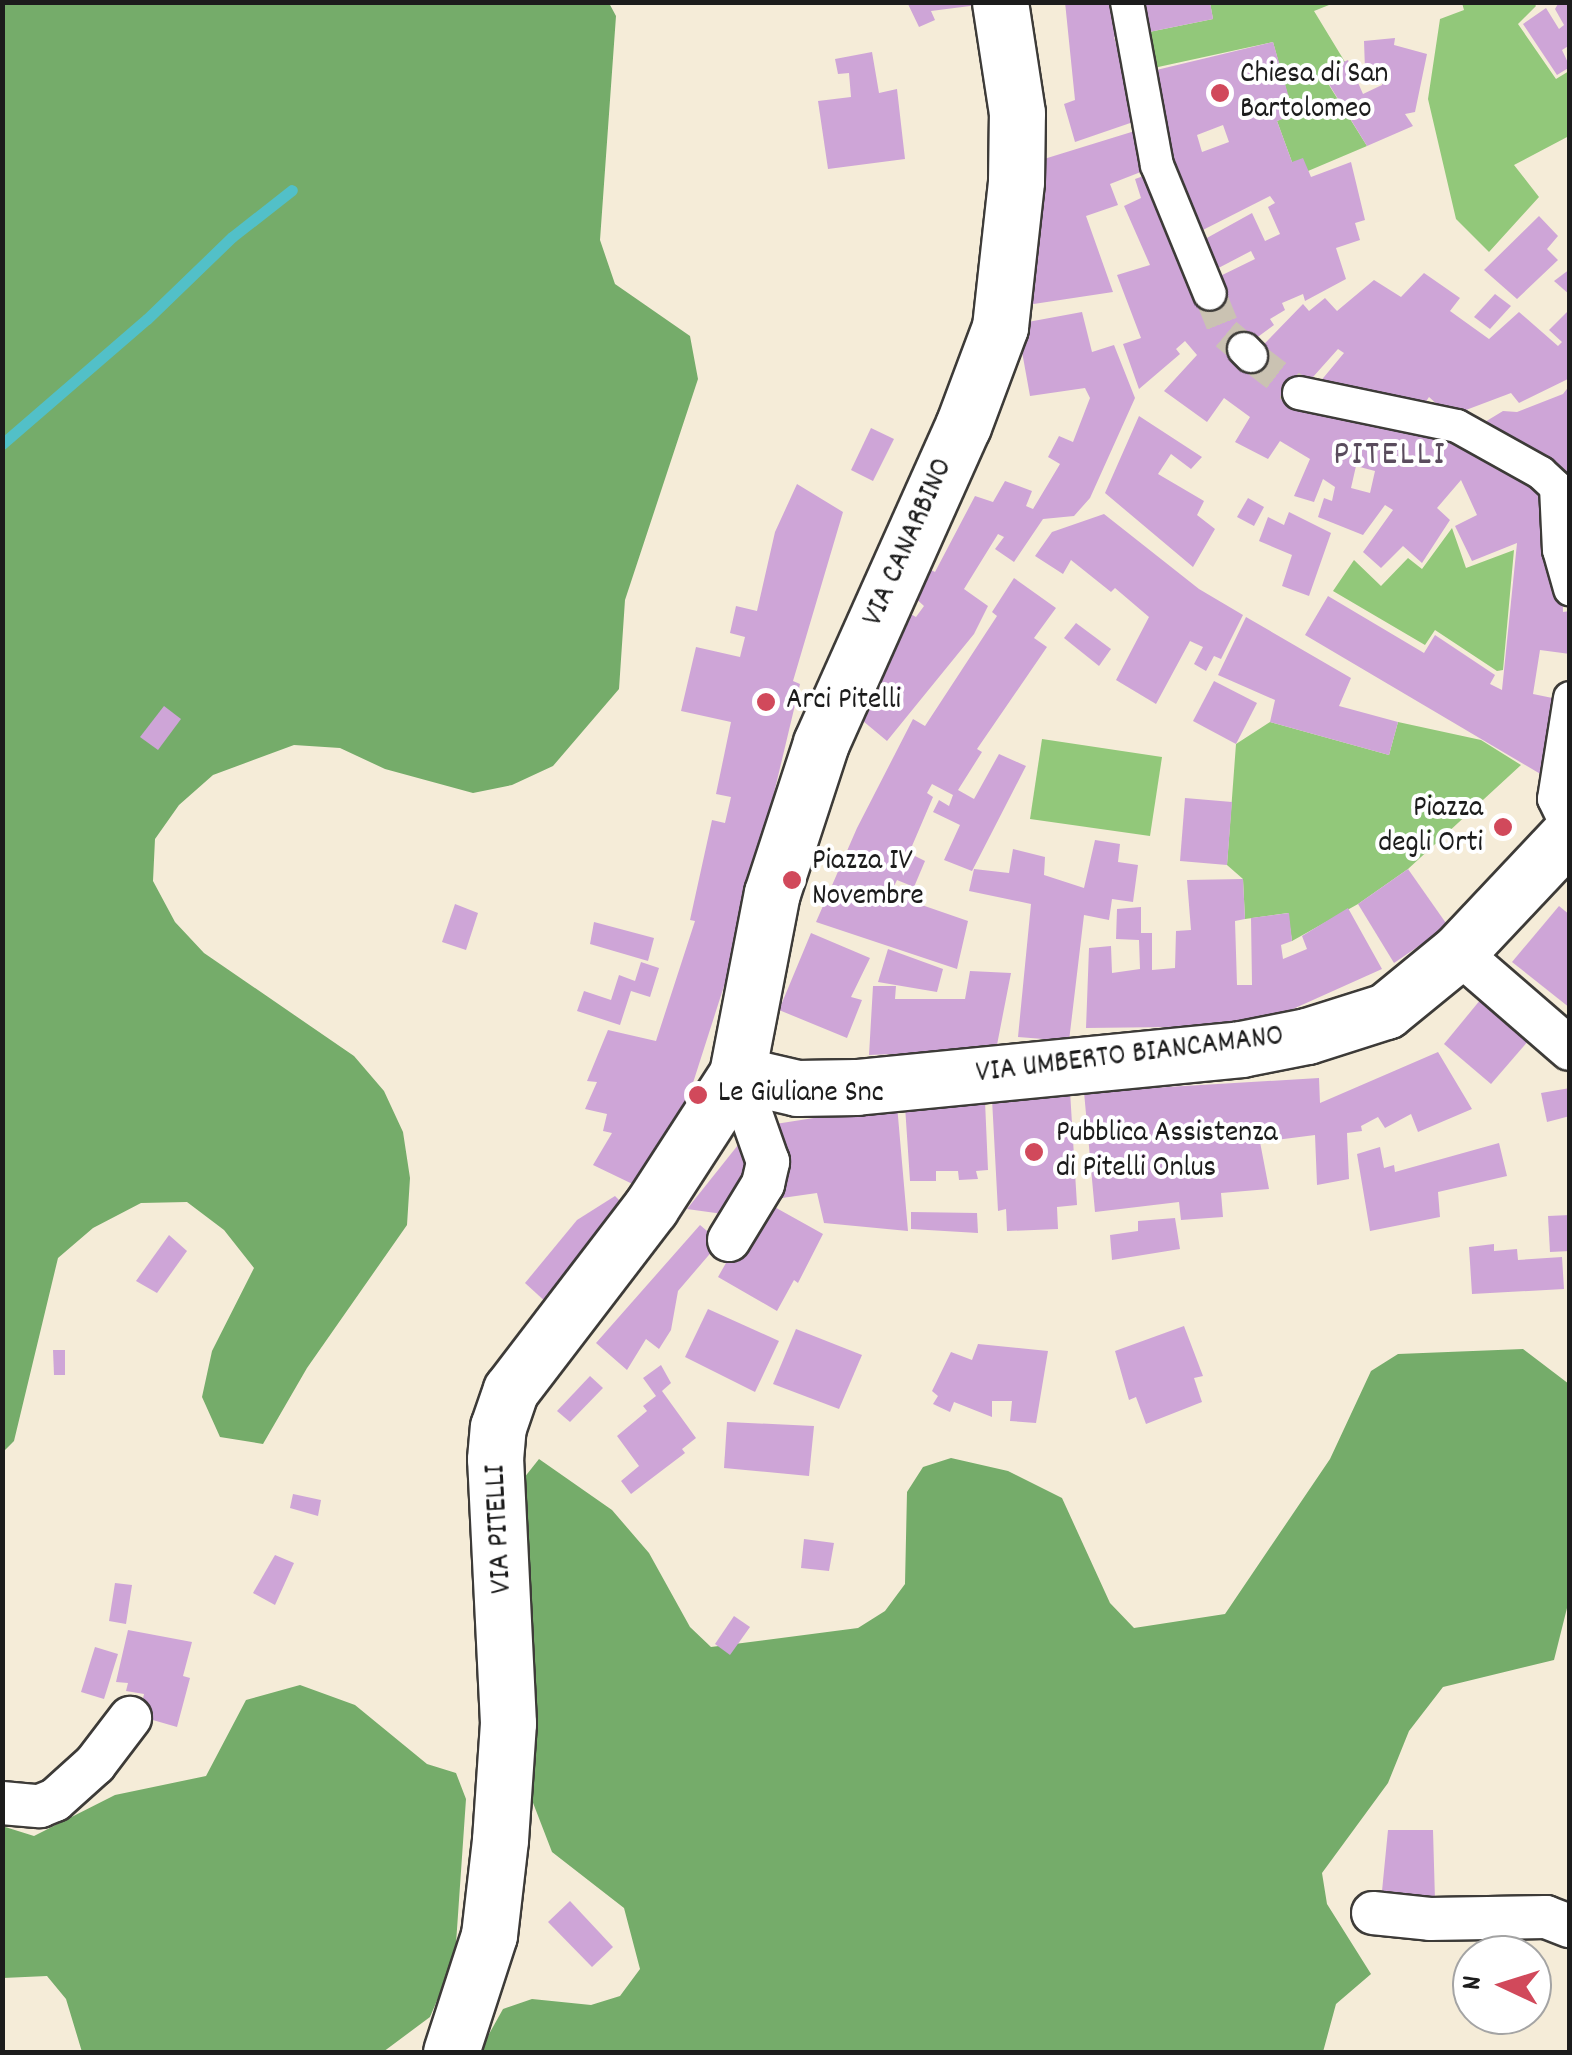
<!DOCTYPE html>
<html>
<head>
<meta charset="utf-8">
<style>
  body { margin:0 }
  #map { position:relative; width:1572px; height:2055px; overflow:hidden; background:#f5ecd8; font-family:Dekko,sans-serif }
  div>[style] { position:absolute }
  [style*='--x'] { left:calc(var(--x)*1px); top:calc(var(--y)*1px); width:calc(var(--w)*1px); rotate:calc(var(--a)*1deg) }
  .green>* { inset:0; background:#92c87a }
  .forest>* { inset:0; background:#75ac6a }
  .stream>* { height:11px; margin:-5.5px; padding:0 5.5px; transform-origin:5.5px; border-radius:5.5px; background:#52c0c8 }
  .building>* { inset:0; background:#cea5d7 }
  .pedestrian-tunnel>* { height:32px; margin-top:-16px; transform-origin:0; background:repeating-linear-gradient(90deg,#cac2b2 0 32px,transparent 0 48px) }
  .roads { filter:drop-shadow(2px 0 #3d3b38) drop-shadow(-2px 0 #3d3b38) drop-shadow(0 2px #3d3b38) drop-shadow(0 -2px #3d3b38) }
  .pedestrian>* { height:32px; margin:-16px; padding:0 16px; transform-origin:16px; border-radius:16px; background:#fff }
  .minor>* { height:42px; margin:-21px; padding:0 21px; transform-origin:21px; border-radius:21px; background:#fff }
  .tertiary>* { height:55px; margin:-27.5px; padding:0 27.5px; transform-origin:27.5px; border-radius:27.5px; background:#fff }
  .dots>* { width:28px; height:28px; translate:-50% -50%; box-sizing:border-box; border:5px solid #fff; border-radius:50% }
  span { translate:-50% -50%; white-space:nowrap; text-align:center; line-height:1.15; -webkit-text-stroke:8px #fff; paint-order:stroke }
  .poi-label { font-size:30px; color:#1c1c1c }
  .left { translate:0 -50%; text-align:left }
  .right { translate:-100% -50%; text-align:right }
  .street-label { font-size:30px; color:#1c1c1c }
  .quarter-label { font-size:35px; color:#5a4c5d; letter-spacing:2.5px }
  .frame { position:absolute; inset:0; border:5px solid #1c1c1c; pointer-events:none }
  .north { position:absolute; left:1452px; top:1935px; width:100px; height:100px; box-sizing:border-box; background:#fff; border:2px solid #a4a4a4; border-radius:50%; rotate:274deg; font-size:28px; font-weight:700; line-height:40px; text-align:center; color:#1c1c1c }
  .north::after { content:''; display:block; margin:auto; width:35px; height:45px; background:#d1495b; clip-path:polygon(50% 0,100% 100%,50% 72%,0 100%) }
</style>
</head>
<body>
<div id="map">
  <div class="green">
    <div style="clip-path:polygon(1210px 3px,1334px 3px,1314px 11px,1345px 62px,1326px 66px,1333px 77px,1327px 82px,1367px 146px,1308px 171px,1292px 162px,1277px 121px,1293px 114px,1273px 42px,1149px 69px,1149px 32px,1213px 19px)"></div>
    <div style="clip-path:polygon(1462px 3px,1534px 3px,1536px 6px,1518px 24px,1556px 79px,1569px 71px,1569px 136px,1514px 165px,1539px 197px,1489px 252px,1456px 219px,1428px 99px,1440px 19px,1464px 10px)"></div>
    <div style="clip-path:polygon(1452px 528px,1466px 568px,1514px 550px,1503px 670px,1497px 671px,1435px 630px,1425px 645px,1333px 591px,1354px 560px,1381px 586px,1408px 558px,1422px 569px)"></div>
    <div style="clip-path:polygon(1270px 722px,1389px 755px,1398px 722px,1481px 740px,1521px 765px,1408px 869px,1358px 904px,1292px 941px,1288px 913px,1245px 919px,1243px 879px,1227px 865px,1236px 744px)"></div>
    <div style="clip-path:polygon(1042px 739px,1162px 757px,1150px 836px,1030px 819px)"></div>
  </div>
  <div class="forest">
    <div style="clip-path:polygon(3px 3px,609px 3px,616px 16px,600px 240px,615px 284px,690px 336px,698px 379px,625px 600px,619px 689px,553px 766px,512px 785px,473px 793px,385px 769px,340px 748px,294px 745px,213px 775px,179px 805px,155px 839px,153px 881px,175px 922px,204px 953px,354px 1056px,384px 1091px,403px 1132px,410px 1178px,407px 1225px,307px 1368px,263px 1444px,220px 1437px,202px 1397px,212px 1351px,254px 1268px,224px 1230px,187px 1202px,141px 1203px,93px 1228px,58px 1258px,14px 1441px,3px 1452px)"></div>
    <div style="clip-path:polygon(1523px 1349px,1569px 1384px,1569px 1600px,1554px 1660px,1443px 1687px,1409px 1731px,1388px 1783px,1322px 1873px,1327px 1904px,1371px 1974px,1336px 2004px,1323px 2052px,479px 2052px,503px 2009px,532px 1999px,591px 2005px,620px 1996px,640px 1969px,624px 1908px,552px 1852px,530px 1795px,516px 1488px,539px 1459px,612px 1510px,649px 1553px,690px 1627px,711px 1647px,858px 1628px,885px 1611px,905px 1584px,907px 1492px,923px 1467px,951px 1458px,1008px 1471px,1062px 1498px,1110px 1603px,1134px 1628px,1225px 1614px,1330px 1459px,1371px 1371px,1398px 1354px)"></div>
    <div style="clip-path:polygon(300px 1685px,355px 1705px,427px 1764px,456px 1773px,466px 1799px,455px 1958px,430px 2017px,383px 2052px,82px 2052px,66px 1999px,47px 1976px,3px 1978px,2px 1826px,34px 1836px,115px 1795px,206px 1776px,246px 1700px)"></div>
  </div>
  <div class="stream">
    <div style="--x:2;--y:444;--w:191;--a:-40.8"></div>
    <div style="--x:147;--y:319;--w:118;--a:-44"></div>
    <div style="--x:232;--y:237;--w:76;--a:-38.1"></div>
  </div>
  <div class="building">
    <div style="clip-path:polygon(907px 2px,978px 2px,978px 5px,931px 11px,935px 20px,919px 27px)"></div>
    <div style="clip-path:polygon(1065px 2px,1120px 2px,1126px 36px,1114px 37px,1139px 120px,1075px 142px,1064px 104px,1075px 100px)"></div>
    <div style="clip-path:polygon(1144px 2px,1210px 2px,1213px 19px,1149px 32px)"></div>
    <div style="clip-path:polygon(1559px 2px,1570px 2px,1570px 45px,1562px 50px,1570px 67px,1557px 75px,1523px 24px,1546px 8px,1559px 29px,1564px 25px,1555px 9px)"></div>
    <div style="clip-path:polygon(1395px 38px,1394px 45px,1427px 54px,1415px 112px,1405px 114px,1413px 126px,1367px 146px,1327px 81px,1333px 77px,1330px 68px,1348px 60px,1363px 94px,1382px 85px,1383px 67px,1365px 70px,1364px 41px)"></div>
    <div style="clip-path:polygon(evenodd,1273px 42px,1294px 115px,1277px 121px,1292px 162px,1303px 158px,1311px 177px,1351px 162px,1365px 220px,1355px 223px,1360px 240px,1336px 248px,1346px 279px,1305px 301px,1303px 294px,1282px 303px,1285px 310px,1270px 319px,1274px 325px,1229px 358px,1240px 369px,1303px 304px,1309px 311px,1325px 298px,1337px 311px,1374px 280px,1401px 297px,1424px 273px,1460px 298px,1450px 311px,1489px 339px,1519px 312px,1558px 346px,1562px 342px,1549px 330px,1570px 309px,1570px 378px,1519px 403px,1511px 393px,1450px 416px,1429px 397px,1419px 412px,1314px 389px,1344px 353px,1338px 349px,1296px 396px,1410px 416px,1540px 475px,1562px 573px,1563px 612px,1570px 611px,1570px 654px,1540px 650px,1533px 694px,1567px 701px,1554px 782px,1305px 635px,1328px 596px,1424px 653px,1435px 635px,1495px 675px,1490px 684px,1502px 690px,1517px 543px,1472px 561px,1455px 526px,1477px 515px,1461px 480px,1437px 508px,1450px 520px,1422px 563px,1403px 546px,1381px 568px,1363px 552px,1393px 510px,1385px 505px,1363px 535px,1318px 517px,1324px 498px,1332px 501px,1335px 487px,1323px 479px,1314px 502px,1294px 496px,1310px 459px,1280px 441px,1268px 459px,1235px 442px,1250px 417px,1224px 398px,1207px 422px,1164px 391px,1197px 355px,1185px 341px,1176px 349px,1180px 354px,1139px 389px,1123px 344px,1141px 338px,1117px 275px,1150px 265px,1124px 206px,1141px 198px,1135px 179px,1155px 172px,1210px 281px,1255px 259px,1251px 251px,1207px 274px,1196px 244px,1252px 213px,1265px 241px,1280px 234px,1268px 207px,1275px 203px,1270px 196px,1193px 235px,1148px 72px,1273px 42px,1223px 125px,1229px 142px,1202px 152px,1197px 135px,1223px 125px,1273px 42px,1356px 466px,1375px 471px,1370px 493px,1351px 488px,1356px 466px)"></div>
    <div style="clip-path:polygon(872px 52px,879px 93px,897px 89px,905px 159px,828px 169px,818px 101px,851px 97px,849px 73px,838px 74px,835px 59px)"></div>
    <div style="clip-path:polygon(1138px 130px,1151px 168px,1110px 184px,1118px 205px,1086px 216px,1113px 292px,1027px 305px,1044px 159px)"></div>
    <div style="clip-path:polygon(1539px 216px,1558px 236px,1547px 249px,1558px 260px,1517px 299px,1484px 270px)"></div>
    <div style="clip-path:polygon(1570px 269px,1570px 295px,1554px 281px)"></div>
    <div style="clip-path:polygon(1495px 294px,1511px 306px,1490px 329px,1474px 317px)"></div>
    <div style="clip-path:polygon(1082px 312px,1092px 352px,1114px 345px,1135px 398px,1090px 498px,1074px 516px,1043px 519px,1014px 562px,995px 549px,1004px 537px,998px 534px,964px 589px,988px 606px,974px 634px,887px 741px,857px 716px,905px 611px,916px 617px,924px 606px,913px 596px,931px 570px,935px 572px,975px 496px,993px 502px,1005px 481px,1032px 491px,1026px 506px,1033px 509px,1060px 464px,1048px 457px,1059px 436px,1073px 442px,1090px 398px,1085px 388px,1030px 396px,1017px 324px)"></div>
    <div style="clip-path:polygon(1570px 385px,1570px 570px,1561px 485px,1470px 431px,1503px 411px,1517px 412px,1563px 394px)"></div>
    <div style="clip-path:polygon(1139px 416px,1202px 457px,1191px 469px,1171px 454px,1158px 474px,1204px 501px,1197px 515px,1215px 529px,1193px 567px,1105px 493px)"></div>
    <div style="clip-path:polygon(871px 428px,894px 439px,873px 481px,851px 470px)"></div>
    <div style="clip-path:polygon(797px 484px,843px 512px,793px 681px,800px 684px,740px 936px,676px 1136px,645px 1190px,593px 1165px,612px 1133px,603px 1131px,607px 1114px,585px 1109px,597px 1082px,587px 1081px,608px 1030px,656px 1041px,695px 921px,690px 920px,712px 820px,725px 823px,731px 797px,716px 794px,731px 722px,681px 711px,696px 647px,740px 657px,745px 637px,730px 633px,736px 606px,757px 611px,775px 532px)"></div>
    <div style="clip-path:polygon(1248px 498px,1264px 507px,1254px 526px,1237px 517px)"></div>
    <div style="clip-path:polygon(1289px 512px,1331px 533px,1309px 596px,1282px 586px,1292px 555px,1259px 541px,1268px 517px,1284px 525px)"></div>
    <div style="clip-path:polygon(1104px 514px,1199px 589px,1243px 615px,1221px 659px,1214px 656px,1206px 671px,1194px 664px,1203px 647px,1190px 641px,1156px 704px,1116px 680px,1149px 617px,1115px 588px,1111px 592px,1071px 560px,1063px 574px,1035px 556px,1052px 532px)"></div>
    <div style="clip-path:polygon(1014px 578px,1056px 608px,1034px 638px,1047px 647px,977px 749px,982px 752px,958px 790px,974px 799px,999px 754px,1026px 766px,972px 871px,944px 860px,960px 825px,933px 812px,939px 800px,949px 806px,953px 795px,932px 784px,927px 793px,933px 797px,909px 853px,925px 861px,914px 887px,897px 880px,890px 894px,968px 921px,957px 969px,816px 922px,857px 828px,913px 719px,925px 726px,997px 616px,992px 612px)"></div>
    <div style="clip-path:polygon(1246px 617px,1351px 678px,1339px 706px,1398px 722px,1389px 755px,1270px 722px,1275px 700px,1218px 675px)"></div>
    <div style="clip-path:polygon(1076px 623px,1111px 649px,1099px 666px,1064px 638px)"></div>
    <div style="clip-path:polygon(1214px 681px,1257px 703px,1236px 744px,1193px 721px)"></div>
    <div style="clip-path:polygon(164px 706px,181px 719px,158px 750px,140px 737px)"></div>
    <div style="clip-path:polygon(1185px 798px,1232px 802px,1227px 865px,1180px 861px)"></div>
    <div style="clip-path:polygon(1095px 840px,1120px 844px,1118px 862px,1138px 865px,1133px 902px,1112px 899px,1109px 920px,1084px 915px,1069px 1041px,1018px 1037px,1031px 904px,969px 891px,974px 869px,1009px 873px,1013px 849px,1045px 857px,1044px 875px,1084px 888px)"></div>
    <div style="clip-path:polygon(1408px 869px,1448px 926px,1394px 963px,1358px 904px)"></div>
    <div style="clip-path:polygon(1243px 879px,1245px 919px,1235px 921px,1237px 985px,1252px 985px,1251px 918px,1289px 913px,1292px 941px,1281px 945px,1283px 959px,1307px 949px,1302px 936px,1348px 908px,1382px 969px,1255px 1026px,1086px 1028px,1089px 948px,1111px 946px,1112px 973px,1140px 969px,1139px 940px,1116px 939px,1117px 909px,1141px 907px,1141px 933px,1152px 933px,1152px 970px,1175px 968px,1176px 931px,1191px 930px,1187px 880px)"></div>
    <div style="clip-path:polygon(455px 904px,478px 913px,466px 950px,442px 942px)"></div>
    <div style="clip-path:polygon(1559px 906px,1570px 915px,1570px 1008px,1512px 962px)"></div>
    <div style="clip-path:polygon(594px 922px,654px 938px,648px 961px,590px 944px)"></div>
    <div style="clip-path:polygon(811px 933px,870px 958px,851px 997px,862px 1000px,847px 1038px,779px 1010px)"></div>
    <div style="clip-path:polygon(888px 949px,943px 969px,937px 992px,878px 982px)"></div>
    <div style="clip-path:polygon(641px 962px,659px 968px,650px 997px,631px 991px,620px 1025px,577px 1011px,584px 991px,611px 1000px,619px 975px,635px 981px)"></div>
    <div style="clip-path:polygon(970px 971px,1011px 973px,996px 1050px,869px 1055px,873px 986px,896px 986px,895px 999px,965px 999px)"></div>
    <div style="clip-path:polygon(1481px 999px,1529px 1040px,1491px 1084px,1444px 1044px)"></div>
    <div style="clip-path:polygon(1438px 1052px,1472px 1109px,1418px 1132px,1411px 1114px,1385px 1128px,1378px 1117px,1361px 1126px,1362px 1131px,1347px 1133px,1349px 1179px,1317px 1185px,1315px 1135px,1260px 1142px,1269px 1189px,1221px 1193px,1223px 1217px,1181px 1220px,1179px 1202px,1095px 1212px,1084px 1092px,1319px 1078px,1320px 1103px)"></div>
    <div style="clip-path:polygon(1570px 1088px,1570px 1116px,1547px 1122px,1541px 1093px)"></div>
    <div style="clip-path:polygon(1070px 1091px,1077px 1205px,1057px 1207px,1058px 1229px,1007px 1231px,1006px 1209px,998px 1211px,992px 1099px)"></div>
    <div style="clip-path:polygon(985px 1101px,988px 1170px,976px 1171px,978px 1179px,959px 1180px,958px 1171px,936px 1171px,936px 1181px,910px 1181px,905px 1106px)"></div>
    <div style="clip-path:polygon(897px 1105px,908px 1231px,824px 1223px,817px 1193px,782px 1198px,769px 1125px)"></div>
    <div style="clip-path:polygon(1499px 1143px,1507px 1176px,1438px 1192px,1440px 1217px,1370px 1231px,1357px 1154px,1380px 1147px,1384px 1168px,1394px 1165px,1395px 1172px)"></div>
    <div style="clip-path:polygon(738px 1145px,765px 1164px,723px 1214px,687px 1209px)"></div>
    <div style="clip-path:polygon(615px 1196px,634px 1215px,548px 1304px,525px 1283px,577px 1220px)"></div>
    <div style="clip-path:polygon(762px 1200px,823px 1234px,798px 1283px,794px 1280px,777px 1311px,718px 1277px)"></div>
    <div style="clip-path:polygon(911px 1212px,977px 1213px,978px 1233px,911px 1229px)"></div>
    <div style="clip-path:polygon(1570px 1215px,1570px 1251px,1550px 1252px,1548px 1216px)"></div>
    <div style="clip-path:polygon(1175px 1218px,1180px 1249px,1112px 1260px,1110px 1235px,1138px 1231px,1138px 1221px)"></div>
    <div style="clip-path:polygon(700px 1225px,720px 1242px,678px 1291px,671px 1330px,659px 1349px,646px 1339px,627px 1370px,596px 1343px)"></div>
    <div style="clip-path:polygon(169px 1235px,187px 1251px,157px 1293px,136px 1281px)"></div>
    <div style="clip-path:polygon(1494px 1244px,1494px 1251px,1517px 1249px,1518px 1260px,1562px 1257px,1564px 1289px,1472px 1294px,1469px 1247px)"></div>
    <div style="clip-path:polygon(708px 1309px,779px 1341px,755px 1392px,685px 1357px)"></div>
    <div style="clip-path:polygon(1184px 1326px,1203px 1376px,1194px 1378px,1202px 1402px,1146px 1424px,1136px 1397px,1129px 1400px,1115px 1351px)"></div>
    <div style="clip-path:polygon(796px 1329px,862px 1355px,839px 1409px,773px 1384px)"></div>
    <div style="clip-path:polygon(978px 1344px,1048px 1351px,1036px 1423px,1010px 1421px,1012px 1401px,992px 1401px,992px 1417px,954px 1402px,950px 1412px,933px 1404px,938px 1396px,932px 1391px,951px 1352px,972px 1360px)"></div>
    <div style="clip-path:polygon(53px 1350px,65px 1350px,65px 1375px,54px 1375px)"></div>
    <div style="clip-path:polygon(661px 1365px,671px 1383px,662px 1391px,696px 1438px,682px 1449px,685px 1453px,631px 1494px,621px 1481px,639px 1466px,617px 1436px,647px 1411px,643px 1406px,656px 1396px,643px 1378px)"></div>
    <div style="clip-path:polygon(590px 1376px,603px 1388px,570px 1422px,557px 1411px)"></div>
    <div style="clip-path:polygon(727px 1422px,814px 1426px,809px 1476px,724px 1468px)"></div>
    <div style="clip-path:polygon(293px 1494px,321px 1500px,318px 1516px,290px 1508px)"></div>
    <div style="clip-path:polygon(804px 1539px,834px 1543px,829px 1571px,801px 1568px)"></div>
    <div style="clip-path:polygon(275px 1555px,294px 1563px,275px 1605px,253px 1593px)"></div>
    <div style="clip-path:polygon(115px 1583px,132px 1585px,126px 1624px,109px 1621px)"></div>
    <div style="clip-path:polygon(734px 1616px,750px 1627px,730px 1655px,715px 1644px)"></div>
    <div style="clip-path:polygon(128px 1630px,192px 1642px,183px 1676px,190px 1678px,177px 1727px,139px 1716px,144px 1694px,126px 1691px,128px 1683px,116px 1682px)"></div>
    <div style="clip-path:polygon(95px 1647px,118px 1654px,104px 1699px,81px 1692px)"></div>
    <div style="clip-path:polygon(1388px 1830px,1433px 1830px,1435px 1900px,1393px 1900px,1394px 1892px,1382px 1891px)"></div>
    <div style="clip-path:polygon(570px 1901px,613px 1947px,592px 1967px,548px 1922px)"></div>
  </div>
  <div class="pedestrian-tunnel">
    <div style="--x:1210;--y:294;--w:43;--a:68.2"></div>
    <div style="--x:1226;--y:334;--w:23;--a:40"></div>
    <div style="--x:1251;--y:356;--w:61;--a:37.6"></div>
  </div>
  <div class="roads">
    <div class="pedestrian">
      <div style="--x:1127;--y:2;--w:166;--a:79.6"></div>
      <div style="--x:1157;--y:165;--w:139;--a:67.7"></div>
      <div style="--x:1244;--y:349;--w:10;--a:45"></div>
      <div style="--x:1299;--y:393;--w:161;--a:11.8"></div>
      <div style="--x:1457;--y:426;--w:96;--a:29.2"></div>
      <div style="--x:1541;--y:473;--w:21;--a:43"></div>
      <div style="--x:1556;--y:487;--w:63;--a:87.3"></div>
      <div style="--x:1559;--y:550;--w:41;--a:74.2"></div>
      <div style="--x:1570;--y:698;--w:102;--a:99"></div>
      <div style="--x:1554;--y:799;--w:37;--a:64"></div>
    </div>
    <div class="minor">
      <div style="--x:1458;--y:952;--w:148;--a:40.9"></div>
      <div style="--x:729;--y:1240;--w:66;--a:-58.7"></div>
      <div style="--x:763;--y:1184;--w:23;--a:-77"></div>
      <div style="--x:768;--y:1162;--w:93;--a:-109.4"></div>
      <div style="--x:2;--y:1803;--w:38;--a:5"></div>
      <div style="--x:40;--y:1806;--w:16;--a:-22"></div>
      <div style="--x:55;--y:1800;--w:54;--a:-42"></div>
      <div style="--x:95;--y:1764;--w:58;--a:-52.7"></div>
      <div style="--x:1373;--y:1913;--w:57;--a:6"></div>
      <div style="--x:1430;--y:1919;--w:116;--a:-1"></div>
      <div style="--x:1546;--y:1917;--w:26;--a:21"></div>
    </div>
    <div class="tertiary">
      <div style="--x:737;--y:1074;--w:62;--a:13.1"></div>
      <div style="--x:797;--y:1088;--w:59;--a:-1"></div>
      <div style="--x:856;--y:1087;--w:387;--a:-5.6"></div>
      <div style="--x:1241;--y:1049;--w:67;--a:-11.1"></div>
      <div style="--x:1307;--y:1036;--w:83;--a:-17.6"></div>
      <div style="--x:1386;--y:1011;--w:93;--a:-39.3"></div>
      <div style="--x:1458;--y:952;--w:163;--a:-46.7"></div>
      <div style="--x:451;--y:2052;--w:123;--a:-72"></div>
      <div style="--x:489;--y:1935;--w:96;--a:-83.4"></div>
      <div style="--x:500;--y:1840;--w:117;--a:-86.1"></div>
      <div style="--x:508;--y:1723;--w:264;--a:-92.8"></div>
      <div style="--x:495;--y:1459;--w:32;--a:-85"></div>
      <div style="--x:498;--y:1427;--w:39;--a:-71"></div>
      <div style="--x:511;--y:1390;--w:230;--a:-52.6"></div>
      <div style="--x:651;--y:1207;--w:158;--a:-57.1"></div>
      <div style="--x:737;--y:1074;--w:184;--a:-79.1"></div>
      <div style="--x:772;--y:893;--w:158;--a:-71.9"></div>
      <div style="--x:821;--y:743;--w:347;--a:-65.9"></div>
      <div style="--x:963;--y:426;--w:106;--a:-69.5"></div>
      <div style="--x:1000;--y:327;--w:147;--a:-83.7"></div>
      <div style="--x:1016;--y:181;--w:68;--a:-89.2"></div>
      <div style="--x:1017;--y:113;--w:112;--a:-98.7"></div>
    </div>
  </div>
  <div class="dots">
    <div style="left:1220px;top:93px;background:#d1495b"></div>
    <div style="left:766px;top:702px;background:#d1495b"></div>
    <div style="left:1503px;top:827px;background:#d1495b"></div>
    <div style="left:792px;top:880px;background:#d1495b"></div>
    <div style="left:698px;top:1095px;background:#d1495b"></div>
    <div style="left:1034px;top:1152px;background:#d1495b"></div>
  </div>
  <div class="poi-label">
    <span class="left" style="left:1240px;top:93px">Chiesa di San<br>Bartolomeo</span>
    <span class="left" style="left:786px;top:702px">Arci Pitelli</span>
    <span class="right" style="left:1483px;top:827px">Piazza<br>degli Orti</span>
    <span class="left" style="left:812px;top:880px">Piazza IV<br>Novembre</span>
    <span class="left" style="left:718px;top:1095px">Le Giuliane Snc</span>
    <span class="left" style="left:1056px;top:1152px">Pubblica Assistenza<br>di Pitelli Onlus</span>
  </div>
  <div class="street-label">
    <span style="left:910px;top:543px;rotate:-66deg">VIA CANARBINO</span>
    <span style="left:1130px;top:1057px;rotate:-7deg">VIA UMBERTO BIANCAMANO</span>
    <span style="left:501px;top:1529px;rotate:-93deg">VIA PITELLI</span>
  </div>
  <div class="quarter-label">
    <span style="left:1390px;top:456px">PITELLI</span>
  </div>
  <div class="frame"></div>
  <div class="north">N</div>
</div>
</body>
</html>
